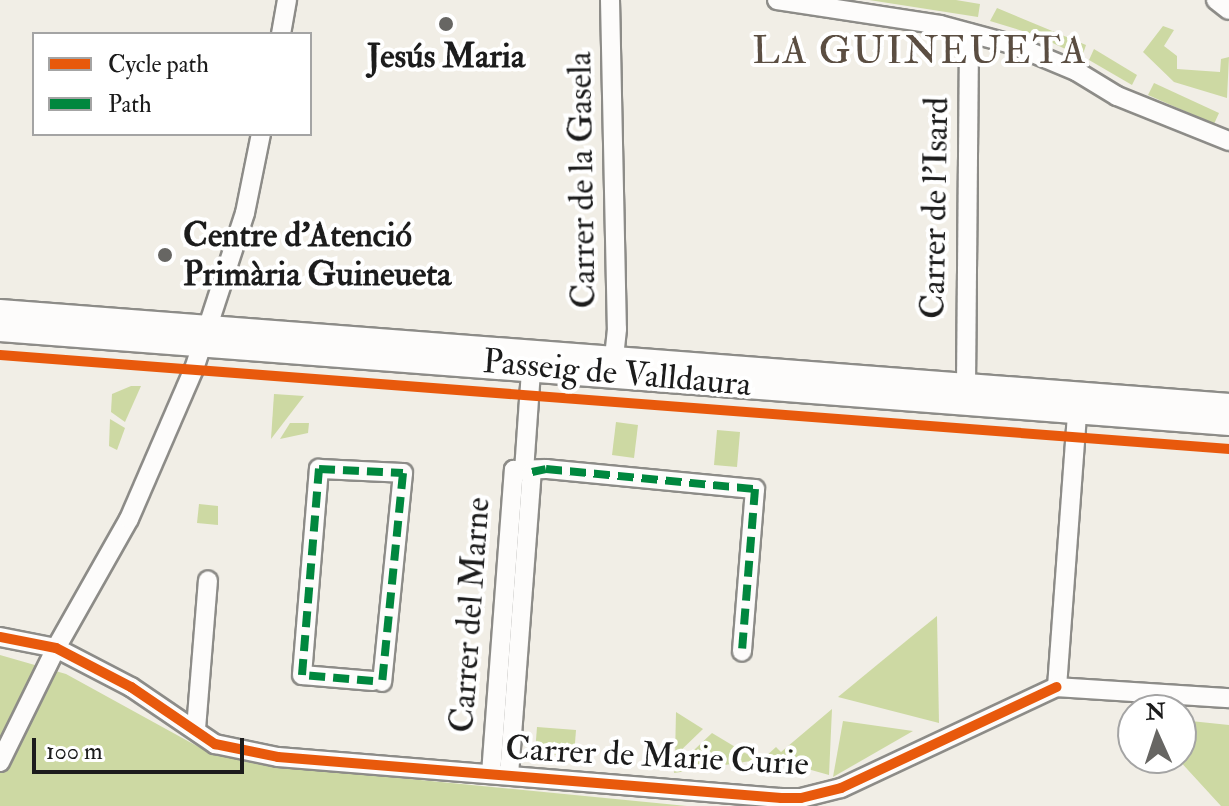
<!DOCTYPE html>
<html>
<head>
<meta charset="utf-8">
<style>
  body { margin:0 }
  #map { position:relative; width:1229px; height:806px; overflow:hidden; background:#f1eee6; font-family:"IM FELL Double Pica",serif }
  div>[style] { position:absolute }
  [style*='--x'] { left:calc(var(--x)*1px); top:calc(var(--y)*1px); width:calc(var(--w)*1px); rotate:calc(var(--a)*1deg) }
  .green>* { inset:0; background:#cdd9a3 }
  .roads { filter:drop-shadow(2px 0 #8d8c88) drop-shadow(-2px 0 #8d8c88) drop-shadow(0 2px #8d8c88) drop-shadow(0 -2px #8d8c88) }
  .minor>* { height:18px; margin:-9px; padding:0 9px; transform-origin:9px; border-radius:9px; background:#fdfcfb }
  .major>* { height:22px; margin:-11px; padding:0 11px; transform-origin:11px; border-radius:11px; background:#fdfcfb }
  .quiet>* { height:8px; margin-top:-4px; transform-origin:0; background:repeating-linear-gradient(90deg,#00873e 0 16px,transparent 0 24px) }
  .cycleway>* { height:10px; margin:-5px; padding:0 5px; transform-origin:5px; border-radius:5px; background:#e8590c }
  .dots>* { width:22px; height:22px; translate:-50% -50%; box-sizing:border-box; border:4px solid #fff; border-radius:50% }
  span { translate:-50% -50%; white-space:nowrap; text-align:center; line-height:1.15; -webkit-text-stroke:8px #fff; paint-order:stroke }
  .poi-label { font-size:34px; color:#1c1c1c; font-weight:700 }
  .left { translate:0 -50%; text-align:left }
  .street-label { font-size:34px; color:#1c1c1c }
  .quarter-label { font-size:38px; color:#5b4e42; letter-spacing:2px }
  .legend { position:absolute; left:32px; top:32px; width:280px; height:104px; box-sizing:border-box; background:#fff; border:2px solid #a4a4a4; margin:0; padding:10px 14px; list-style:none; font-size:24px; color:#1c1c1c }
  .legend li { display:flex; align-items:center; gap:16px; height:40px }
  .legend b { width:40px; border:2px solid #a4a4a4 }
  .north { position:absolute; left:1117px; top:694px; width:80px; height:80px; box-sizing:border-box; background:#fff; border:2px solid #a4a4a4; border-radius:50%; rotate:357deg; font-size:22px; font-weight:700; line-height:32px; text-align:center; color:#1c1c1c }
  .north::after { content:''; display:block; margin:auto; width:28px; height:36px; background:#676663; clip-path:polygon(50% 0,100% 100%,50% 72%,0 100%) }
  .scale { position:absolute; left:32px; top:738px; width:212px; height:36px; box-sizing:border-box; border:4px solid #1c1c1c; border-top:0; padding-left:10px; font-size:24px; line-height:28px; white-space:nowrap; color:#1c1c1c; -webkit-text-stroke:6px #fff; paint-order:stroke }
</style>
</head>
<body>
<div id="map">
  <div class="green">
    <div style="clip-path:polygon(869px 0,956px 0,980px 4px,978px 17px)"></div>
    <div style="clip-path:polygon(997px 8px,1086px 45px,1082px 57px,1036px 35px,990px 21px)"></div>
    <div style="clip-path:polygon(1163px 26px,1174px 30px,1164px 46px,1177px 56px,1177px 69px,1220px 72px,1221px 59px,1229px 57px,1227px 98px,1174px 82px,1143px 52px)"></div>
    <div style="clip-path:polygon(1094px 49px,1137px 75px,1132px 85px,1089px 60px)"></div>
    <div style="clip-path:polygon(1154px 83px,1219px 113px,1214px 124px,1148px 95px)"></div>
    <div style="clip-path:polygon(131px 386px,141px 386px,125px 422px,111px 412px,112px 394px)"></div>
    <div style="clip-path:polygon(274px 394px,304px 396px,271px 439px)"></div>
    <div style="clip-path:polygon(110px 419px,125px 428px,117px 450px,109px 446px)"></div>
    <div style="clip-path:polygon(616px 422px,638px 425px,634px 458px,612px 455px)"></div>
    <div style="clip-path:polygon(290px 423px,309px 423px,308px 433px,280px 439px)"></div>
    <div style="clip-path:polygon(717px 430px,740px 432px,737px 467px,714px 465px)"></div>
    <div style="clip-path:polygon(199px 504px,218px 506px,218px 525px,197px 523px)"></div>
    <div style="clip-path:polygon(937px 616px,939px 723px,838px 697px,911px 637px)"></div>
    <div style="clip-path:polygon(0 655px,66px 674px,206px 751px,256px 764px,687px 806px,0 806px)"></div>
    <div style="clip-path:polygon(832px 709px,829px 775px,765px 757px,776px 747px,781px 752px)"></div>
    <div style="clip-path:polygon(676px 712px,703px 729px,675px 756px)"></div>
    <div style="clip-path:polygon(1181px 720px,1229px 725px,1229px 806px,1221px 806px,1177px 758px,1181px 758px)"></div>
    <div style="clip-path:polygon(843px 721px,913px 731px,833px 777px)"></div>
    <div style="clip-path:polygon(537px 727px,576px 730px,574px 756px,535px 753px)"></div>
    <div style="clip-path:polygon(712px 733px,757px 760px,674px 773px,675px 768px)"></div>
  </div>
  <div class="roads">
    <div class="minor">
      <div style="--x:610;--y:0;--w:329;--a:88.8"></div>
      <div style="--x:617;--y:329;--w:29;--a:96"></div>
      <div style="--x:777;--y:0;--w:165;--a:8.7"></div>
      <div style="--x:940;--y:25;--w:73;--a:15"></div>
      <div style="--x:1011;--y:44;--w:70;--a:22.6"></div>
      <div style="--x:1076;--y:71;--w:48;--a:31.4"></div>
      <div style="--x:1117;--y:96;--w:121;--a:21.9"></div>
      <div style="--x:1216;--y:0;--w:16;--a:38"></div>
      <div style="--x:281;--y:34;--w:35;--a:-80"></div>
      <div style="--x:966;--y:385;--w:352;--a:-89.5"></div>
      <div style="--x:524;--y:471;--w:113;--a:-86"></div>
      <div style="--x:0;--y:637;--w:57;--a:11.1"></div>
      <div style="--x:56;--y:648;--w:85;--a:27.5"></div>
      <div style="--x:131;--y:687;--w:102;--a:34.2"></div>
      <div style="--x:215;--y:744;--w:64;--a:11.7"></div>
      <div style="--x:278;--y:757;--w:505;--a:4.66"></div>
      <div style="--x:781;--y:798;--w:20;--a:0"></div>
      <div style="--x:801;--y:798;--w:41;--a:-14"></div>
      <div style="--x:841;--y:788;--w:238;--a:-25.1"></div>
      <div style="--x:373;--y:681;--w:71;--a:-175.2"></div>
      <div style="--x:302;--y:675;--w:207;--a:-85.3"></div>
      <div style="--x:319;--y:469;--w:84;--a:2.7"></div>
      <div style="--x:403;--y:473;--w:210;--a:95.7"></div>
      <div style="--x:1057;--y:687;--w:276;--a:-85.8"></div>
      <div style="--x:1057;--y:687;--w:172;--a:3.7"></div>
      <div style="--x:196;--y:729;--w:149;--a:-85.4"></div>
      <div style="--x:0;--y:762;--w:127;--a:-63.8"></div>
      <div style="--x:56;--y:648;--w:148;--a:-60.5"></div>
      <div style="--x:129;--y:519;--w:163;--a:-66.6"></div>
      <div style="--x:194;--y:369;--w:164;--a:-71.9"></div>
      <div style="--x:245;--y:213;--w:81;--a:-78.6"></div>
      <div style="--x:491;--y:774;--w:305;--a:-85.7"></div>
      <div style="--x:514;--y:470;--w:32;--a:-2"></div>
      <div style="--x:546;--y:469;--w:210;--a:5.5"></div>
      <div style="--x:755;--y:489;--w:163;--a:94.6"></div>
      <div style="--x:509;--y:775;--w:304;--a:-85.7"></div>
    </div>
    <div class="major">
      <div style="--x:0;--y:311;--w:1233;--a:4.37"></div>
      <div style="--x:0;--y:330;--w:1233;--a:4.37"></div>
    </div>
  </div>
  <div class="quiet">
    <div style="--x:532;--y:472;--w:14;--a:-12"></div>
    <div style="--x:546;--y:469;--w:210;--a:5.5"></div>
    <div style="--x:755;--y:489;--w:163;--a:94.6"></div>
    <div style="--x:373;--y:681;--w:71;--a:-175.2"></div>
    <div style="--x:302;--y:675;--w:207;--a:-85.3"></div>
    <div style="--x:319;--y:469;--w:84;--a:2.7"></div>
    <div style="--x:403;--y:473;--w:210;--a:95.7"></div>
  </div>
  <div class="cycleway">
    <div style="--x:0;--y:355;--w:1233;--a:4.37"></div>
    <div style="--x:0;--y:637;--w:57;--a:11.1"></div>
    <div style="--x:56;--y:648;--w:85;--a:27.5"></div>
    <div style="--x:131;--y:687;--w:102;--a:34.2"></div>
    <div style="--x:215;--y:744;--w:64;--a:11.7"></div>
    <div style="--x:278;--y:757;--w:505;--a:4.66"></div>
    <div style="--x:781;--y:798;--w:20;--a:0"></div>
    <div style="--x:801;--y:798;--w:41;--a:-14"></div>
    <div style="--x:841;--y:788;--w:238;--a:-25.1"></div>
  </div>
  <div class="dots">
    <div style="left:446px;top:24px;background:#676663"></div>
    <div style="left:165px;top:255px;background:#676663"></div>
  </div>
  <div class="poi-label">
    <span style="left:446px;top:57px">Jesús Maria</span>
    <span class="left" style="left:183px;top:255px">Centre d'Atenció<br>Primària Guineueta</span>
  </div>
  <div class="street-label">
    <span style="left:582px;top:180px;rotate:-91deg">Carrer de la Gasela</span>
    <span style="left:935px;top:208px;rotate:-89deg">Carrer de l'Isard</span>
    <span style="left:617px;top:373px;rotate:5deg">Passeig de Valldaura</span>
    <span style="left:470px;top:615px;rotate:-86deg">Carrer del Marne</span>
    <span style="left:657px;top:756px;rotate:3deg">Carrer de Marie Curie</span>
  </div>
  <div class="quarter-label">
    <span style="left:920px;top:52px">LA GUINEUETA</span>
  </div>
  <ul class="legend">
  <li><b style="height:10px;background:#e8590c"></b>Cycle path</li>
  <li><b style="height:10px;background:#00873e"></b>Path</li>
  </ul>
  <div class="north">N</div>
  <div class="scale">100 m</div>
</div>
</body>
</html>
